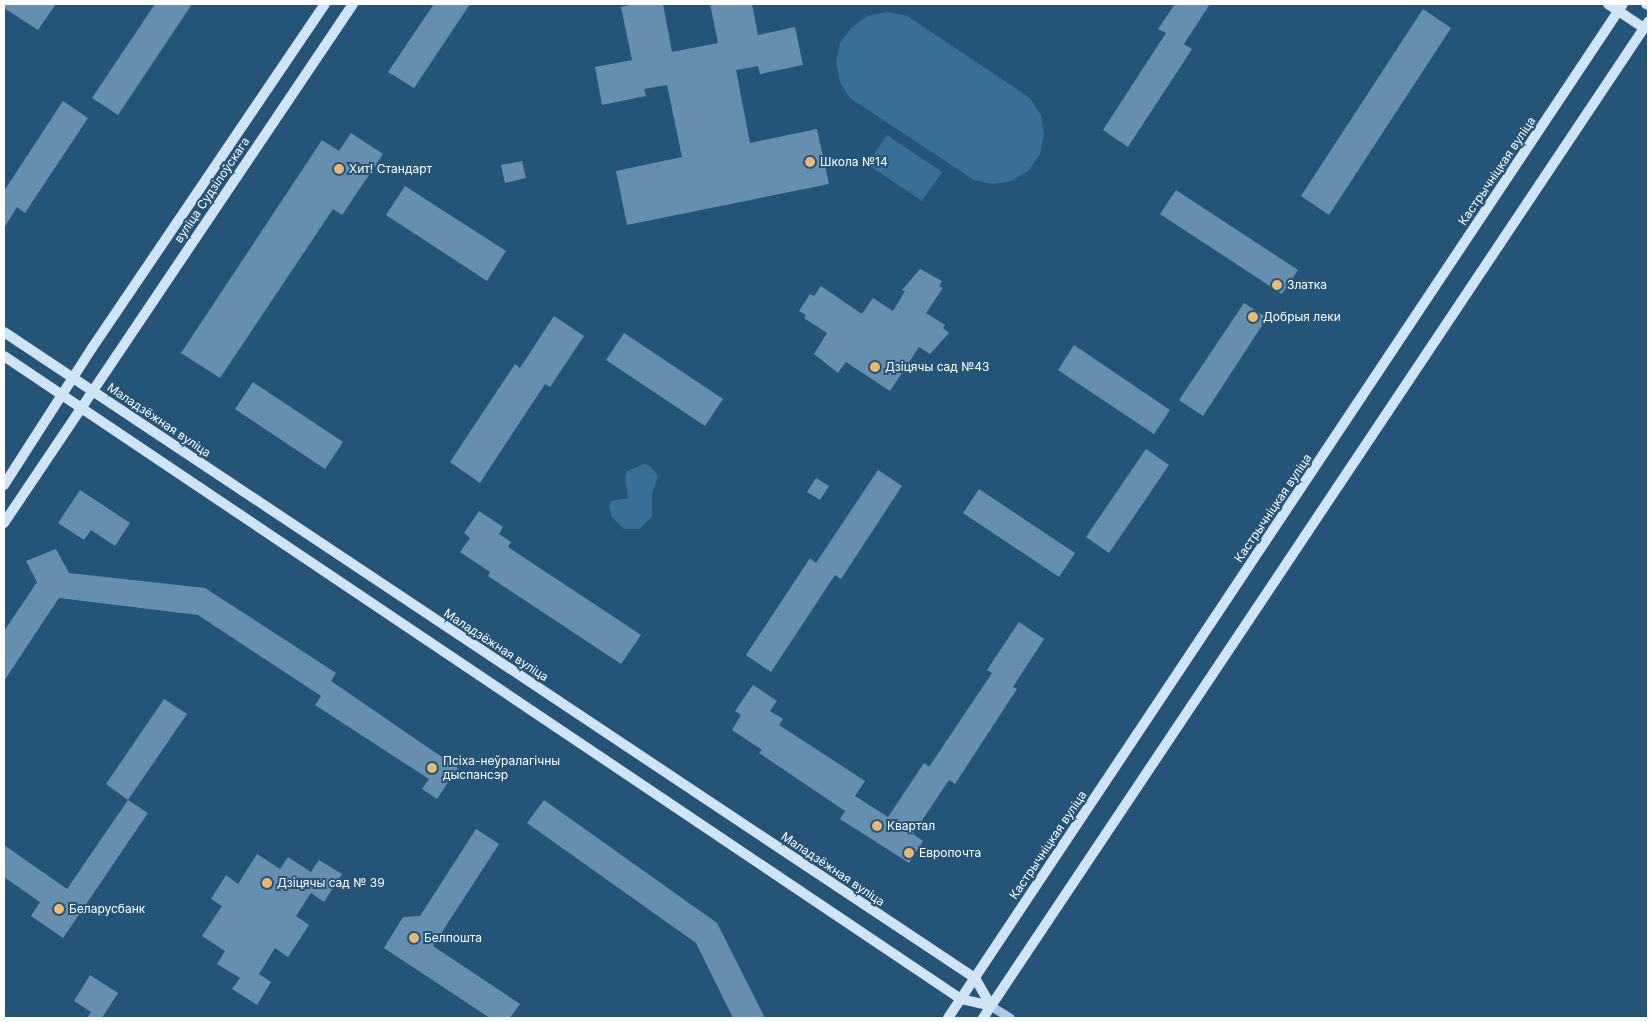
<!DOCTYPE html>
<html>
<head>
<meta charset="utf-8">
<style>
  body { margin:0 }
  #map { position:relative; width:1652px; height:1022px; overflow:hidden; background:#255479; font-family:Inter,sans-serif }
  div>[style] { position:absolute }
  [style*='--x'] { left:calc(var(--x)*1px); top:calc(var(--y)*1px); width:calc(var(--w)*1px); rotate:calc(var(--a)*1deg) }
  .green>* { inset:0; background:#396e97 }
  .building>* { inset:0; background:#668faf }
  .tertiary>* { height:9px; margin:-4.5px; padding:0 4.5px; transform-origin:4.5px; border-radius:4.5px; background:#a8cae4 }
  .secondary>* { height:10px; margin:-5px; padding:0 5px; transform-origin:5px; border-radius:5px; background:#d1e4f4 }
  .dots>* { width:14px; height:14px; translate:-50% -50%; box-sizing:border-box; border:2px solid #255479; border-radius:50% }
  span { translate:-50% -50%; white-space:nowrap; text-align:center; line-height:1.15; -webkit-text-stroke:4px #255479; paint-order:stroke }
  .poi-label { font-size:12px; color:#fff }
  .left { translate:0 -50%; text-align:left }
  .street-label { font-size:12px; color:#fff }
  .frame { position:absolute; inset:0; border:5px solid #fff; pointer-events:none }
</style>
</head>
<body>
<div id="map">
  <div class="green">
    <div style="clip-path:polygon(887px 12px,907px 16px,1030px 98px,1041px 115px,1044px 134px,1040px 154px,1029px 170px,1012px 181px,993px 184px,974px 180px,850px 98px,840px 82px,836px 62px,840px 43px,852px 27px,868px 16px)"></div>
    <div style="clip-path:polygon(887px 135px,942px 172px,922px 201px,867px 164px)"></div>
    <div style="clip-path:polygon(644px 464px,650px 466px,658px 476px,652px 494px,652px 516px,640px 529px,624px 529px,612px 517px,609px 506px,611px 501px,628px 498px,625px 477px,627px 471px)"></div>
  </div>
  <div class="building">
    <div style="clip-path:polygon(4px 4px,56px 4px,38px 30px,4px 8px)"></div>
    <div style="clip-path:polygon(155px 4px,192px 4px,118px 115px,92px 98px)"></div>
    <div style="clip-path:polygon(434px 4px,470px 4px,414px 88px,388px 72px)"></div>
    <div style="clip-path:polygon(634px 4px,663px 4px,672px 52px,718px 43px,710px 4px,752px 4px,758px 35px,795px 27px,803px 65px,760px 74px,758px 66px,736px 70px,750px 143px,817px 129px,829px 184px,627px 225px,616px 171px,682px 157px,667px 85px,644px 89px,646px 96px,602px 105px,595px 67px,632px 60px,621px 7px)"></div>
    <div style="clip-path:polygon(1175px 4px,1210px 4px,1184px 44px,1192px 49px,1128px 147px,1103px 130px,1166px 33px,1158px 29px)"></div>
    <div style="clip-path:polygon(1423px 9px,1451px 28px,1329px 215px,1301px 196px)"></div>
    <div style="clip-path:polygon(63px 101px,88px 118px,25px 213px,17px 207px,4px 228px,4px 191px)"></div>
    <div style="clip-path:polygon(351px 133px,383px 154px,342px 215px,333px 209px,220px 378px,181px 353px,322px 140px,339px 151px)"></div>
    <div style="clip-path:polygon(522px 161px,526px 178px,505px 183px,501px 165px)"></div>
    <div style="clip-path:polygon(405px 186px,506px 251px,487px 281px,386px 215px)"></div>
    <div style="clip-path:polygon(1176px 190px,1298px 270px,1282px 294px,1160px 214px)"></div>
    <div style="clip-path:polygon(920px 269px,942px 281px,939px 286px,943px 288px,926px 313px,945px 325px,943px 328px,949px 333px,930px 354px,919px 347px,890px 391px,846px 362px,838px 373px,814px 354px,827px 333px,804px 318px,806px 315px,799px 311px,810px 294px,814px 296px,821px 286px,862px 314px,873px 298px,893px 311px,905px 291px,902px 290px)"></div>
    <div style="clip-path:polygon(1244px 303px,1267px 318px,1203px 416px,1179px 400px)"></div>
    <div style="clip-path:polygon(554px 316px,584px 336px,550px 387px,545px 384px,480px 483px,450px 462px,515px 364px,520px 368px)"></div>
    <div style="clip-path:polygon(624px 333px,723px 399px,705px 426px,606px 360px)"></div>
    <div style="clip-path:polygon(1074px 345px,1170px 410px,1154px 434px,1058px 370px)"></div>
    <div style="clip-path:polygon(253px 382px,343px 442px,325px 469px,235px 409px)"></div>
    <div style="clip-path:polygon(1146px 449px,1169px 465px,1109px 553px,1086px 537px)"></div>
    <div style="clip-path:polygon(878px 470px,902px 486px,841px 579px,835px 575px,771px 672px,746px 655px,810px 558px,816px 563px)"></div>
    <div style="clip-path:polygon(816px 478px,829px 486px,820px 500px,807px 492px)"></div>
    <div style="clip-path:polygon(979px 489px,1075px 553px,1059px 577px,963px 513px)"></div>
    <div style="clip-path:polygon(80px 490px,130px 523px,115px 546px,91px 530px,84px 540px,58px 523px)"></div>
    <div style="clip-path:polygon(479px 511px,503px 527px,499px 534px,511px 542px,508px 547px,641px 635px,621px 664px,488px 576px,490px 572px,460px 552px,470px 538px,464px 533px)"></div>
    <div style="clip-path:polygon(56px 549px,69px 573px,205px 588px,336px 673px,331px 681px,458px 768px,437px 799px,422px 789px,429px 779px,315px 705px,321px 696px,198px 615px,59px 598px,4px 681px,4px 631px,37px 582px,26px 561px)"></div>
    <div style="clip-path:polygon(1019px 622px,1044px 639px,1013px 687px,1017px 689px,955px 784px,949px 780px,913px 834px,923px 841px,909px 863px,840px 819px,845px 811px,759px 753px,762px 750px,732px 730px,741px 715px,735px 711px,753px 685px,777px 701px,770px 711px,783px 719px,779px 725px,865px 781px,855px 796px,888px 817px,924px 763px,929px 767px,992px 673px,987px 670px)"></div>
    <div style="clip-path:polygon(164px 699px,187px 714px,128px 800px,106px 784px)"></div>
    <div style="clip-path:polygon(128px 800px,148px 813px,63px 938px,31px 916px,40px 902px,4px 877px,4px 845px,67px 889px)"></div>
    <div style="clip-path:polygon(544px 800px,717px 923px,765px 1018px,733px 1018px,696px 943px,527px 823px)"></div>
    <div style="clip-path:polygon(476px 829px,499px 844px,433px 946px,520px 1004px,510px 1018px,490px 1018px,384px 948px,403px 917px,420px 916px)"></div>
    <div style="clip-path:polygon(257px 854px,280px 869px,288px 857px,311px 872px,319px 860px,342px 874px,324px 902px,311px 893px,296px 916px,309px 925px,288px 957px,275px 948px,259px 974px,271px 982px,257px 1005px,232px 989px,240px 978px,217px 964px,225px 951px,202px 936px,222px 906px,211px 899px,226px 875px,238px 884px)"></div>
    <div style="clip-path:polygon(90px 975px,118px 993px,102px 1018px,87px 1018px,91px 1012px,74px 1001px)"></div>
  </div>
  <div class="tertiary">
    <div style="--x:991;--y:1006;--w:22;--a:32"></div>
  </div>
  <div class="secondary">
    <div style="--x:1608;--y:4;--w:43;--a:33.7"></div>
    <div style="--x:1646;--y:4;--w:2;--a:27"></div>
    <div style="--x:4;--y:332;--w:1166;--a:33.64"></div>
    <div style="--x:975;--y:978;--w:32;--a:60"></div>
    <div style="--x:4;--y:356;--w:1153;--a:33.9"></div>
    <div style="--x:961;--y:999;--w:31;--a:13"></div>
    <div style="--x:4;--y:485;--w:163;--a:-57.3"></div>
    <div style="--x:92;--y:348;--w:415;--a:-55.9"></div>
    <div style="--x:4;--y:523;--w:625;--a:-56.08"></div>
    <div style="--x:948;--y:1018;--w:1218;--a:-56.35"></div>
    <div style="--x:983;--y:1018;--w:1198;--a:-56.27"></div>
  </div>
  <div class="dots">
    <div style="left:810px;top:162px;background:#ecb86d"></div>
    <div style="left:339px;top:169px;background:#ecb86d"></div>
    <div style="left:1277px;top:285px;background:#ecb86d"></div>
    <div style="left:1253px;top:317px;background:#ecb86d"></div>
    <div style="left:875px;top:367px;background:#ecb86d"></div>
    <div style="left:432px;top:768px;background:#ecb86d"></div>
    <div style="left:877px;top:826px;background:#ecb86d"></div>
    <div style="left:909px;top:853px;background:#ecb86d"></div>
    <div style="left:267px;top:883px;background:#ecb86d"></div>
    <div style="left:59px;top:909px;background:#ecb86d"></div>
    <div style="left:414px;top:938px;background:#ecb86d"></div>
  </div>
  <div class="poi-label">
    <span class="left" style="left:820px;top:162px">Школа №14</span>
    <span class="left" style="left:349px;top:169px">Хит! Стандарт</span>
    <span class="left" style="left:1287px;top:285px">Златка</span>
    <span class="left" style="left:1263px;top:317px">Добрыя леки</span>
    <span class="left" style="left:885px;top:367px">Дзіцячы сад №43</span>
    <span class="left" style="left:443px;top:768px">Псіха-неўралагічны<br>дыспансэр</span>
    <span class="left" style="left:887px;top:826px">Квартал</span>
    <span class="left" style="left:919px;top:853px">Европочта</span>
    <span class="left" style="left:277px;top:883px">Дзіцячы сад № 39</span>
    <span class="left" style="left:69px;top:909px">Беларусбанк</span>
    <span class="left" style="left:424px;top:938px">Белпошта</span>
  </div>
  <div class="street-label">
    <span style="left:1497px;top:171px;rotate:-56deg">Кастрычніцкая вуліца</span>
    <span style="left:212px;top:190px;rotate:-56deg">вуліца Судзілоўскага</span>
    <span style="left:159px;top:420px;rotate:34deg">Маладзёжная вуліца</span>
    <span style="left:1273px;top:508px;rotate:-56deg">Кастрычніцкая вуліца</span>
    <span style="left:496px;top:645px;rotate:33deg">Маладзёжная вуліца</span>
    <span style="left:1048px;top:845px;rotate:-56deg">Кастрычніцкая вуліца</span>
    <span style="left:833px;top:869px;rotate:34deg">Маладзёжная вуліца</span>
  </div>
  <div class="frame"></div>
</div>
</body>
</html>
